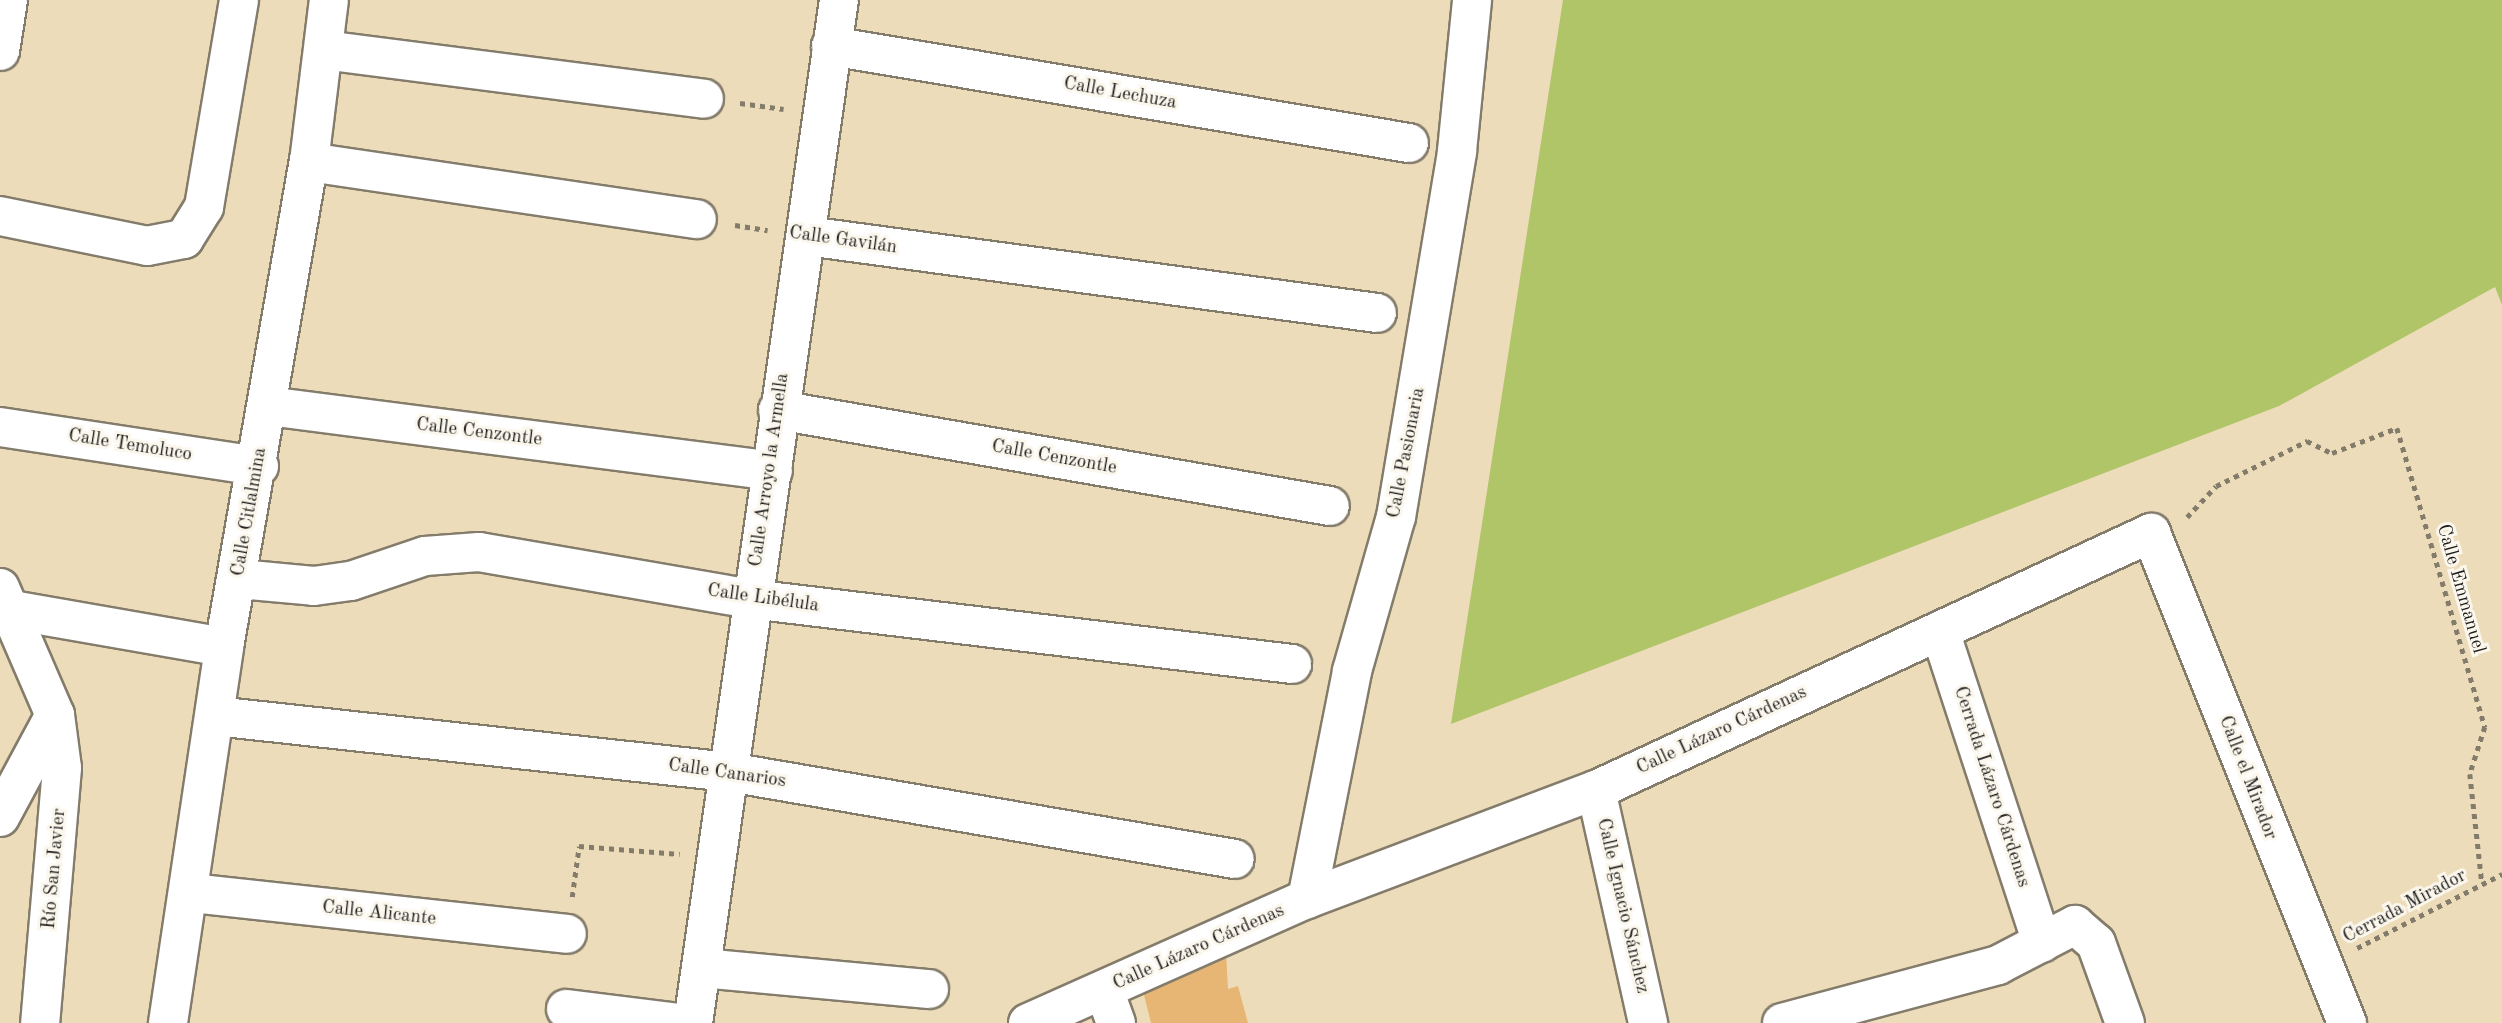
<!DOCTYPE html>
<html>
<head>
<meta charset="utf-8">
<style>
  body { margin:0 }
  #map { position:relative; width:2502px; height:1023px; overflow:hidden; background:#eddcba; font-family:"Old Standard TT",serif }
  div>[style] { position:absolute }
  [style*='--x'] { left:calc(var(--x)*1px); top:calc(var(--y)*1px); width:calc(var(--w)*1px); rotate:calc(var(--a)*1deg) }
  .green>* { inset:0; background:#b0c468 }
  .building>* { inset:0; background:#e8b674 }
  .path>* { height:4.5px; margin-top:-2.25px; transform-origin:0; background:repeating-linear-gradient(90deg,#847c6b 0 5px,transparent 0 10px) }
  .roads { filter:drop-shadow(2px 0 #847c6b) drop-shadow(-2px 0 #847c6b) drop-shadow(0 2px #847c6b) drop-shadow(0 -2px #847c6b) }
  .minor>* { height:38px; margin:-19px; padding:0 19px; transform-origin:19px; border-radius:19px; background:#fff }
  span { translate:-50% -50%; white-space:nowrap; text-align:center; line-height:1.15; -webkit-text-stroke:6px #fbf7ec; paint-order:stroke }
  .street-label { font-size:19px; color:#1c1c1c }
</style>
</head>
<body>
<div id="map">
  <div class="green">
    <div style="clip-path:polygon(1563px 0,2502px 0,2502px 305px,2495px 287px,2279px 406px,1451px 724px)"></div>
  </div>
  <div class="building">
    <div style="clip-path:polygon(1226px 952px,1228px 989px,1238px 986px,1248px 1023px,1151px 1023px,1141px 983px,1205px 966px,1202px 958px)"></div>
  </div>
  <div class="path">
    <div style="--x:740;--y:103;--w:44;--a:7.8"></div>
    <div style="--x:735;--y:225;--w:33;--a:9"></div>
    <div style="--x:2187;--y:517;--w:42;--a:-46.9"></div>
    <div style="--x:2216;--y:486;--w:102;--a:-26.3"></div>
    <div style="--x:2307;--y:441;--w:28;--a:26"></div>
    <div style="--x:2332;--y:453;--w:70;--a:-21"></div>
    <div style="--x:2397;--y:428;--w:312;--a:73.6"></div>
    <div style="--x:2485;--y:727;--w:49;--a:107.7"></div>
    <div style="--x:2470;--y:774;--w:109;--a:83.7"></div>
    <div style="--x:572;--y:897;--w:51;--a:-82.2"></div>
    <div style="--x:579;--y:846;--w:101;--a:4.5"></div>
    <div style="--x:2357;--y:948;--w:163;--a:-27"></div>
  </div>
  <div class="roads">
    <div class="minor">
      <div style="--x:831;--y:46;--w:586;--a:9.53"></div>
      <div style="--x:324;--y:50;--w:383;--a:7.3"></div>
      <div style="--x:0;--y:51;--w:52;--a:-81.1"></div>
      <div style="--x:309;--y:162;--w:392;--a:8.4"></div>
      <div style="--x:0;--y:216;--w:150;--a:11.5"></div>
      <div style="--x:147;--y:246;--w:38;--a:-11"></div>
      <div style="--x:184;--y:239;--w:38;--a:-58"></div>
      <div style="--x:204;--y:207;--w:210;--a:-80.4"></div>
      <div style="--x:807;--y:236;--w:575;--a:7.69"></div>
      <div style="--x:268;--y:406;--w:509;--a:7.33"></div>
      <div style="--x:778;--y:410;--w:560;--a:9.87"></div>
      <div style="--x:0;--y:427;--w:262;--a:8.6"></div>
      <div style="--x:239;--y:579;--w:75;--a:5.3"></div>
      <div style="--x:314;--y:586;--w:37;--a:-8"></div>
      <div style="--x:351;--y:581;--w:78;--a:-18.7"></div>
      <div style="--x:425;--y:556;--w:54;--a:-4.2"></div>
      <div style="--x:479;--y:552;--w:276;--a:9.8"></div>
      <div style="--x:751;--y:599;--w:545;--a:6.85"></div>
      <div style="--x:0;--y:588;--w:138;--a:66.6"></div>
      <div style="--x:55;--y:715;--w:53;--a:82.5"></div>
      <div style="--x:62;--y:768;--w:256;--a:94.9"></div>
      <div style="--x:0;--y:608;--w:227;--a:9.9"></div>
      <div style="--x:1940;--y:631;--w:328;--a:71.9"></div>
      <div style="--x:215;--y:716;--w:517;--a:6.22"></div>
      <div style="--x:729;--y:772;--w:513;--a:9.76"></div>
      <div style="--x:1596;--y:790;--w:239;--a:77.4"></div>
      <div style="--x:0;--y:817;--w:116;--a:-61.7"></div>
      <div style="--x:191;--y:893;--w:378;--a:6.2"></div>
      <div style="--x:1307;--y:899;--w:232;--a:-78.8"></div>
      <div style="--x:1352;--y:671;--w:160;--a:-74.1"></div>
      <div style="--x:1396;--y:517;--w:371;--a:-80.5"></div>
      <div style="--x:1457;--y:151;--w:152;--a:-84.3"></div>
      <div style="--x:702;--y:968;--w:228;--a:5.3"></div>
      <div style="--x:1104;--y:990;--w:35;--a:70"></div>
      <div style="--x:566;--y:1009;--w:114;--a:7.1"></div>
      <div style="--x:168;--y:1023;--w:380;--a:-81.5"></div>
      <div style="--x:224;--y:647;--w:492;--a:-80.1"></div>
      <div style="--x:309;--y:162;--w:163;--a:-83"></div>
      <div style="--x:693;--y:1023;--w:1033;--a:-81.88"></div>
      <div style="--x:1028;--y:1023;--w:305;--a:-24"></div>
      <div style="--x:1307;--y:899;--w:309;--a:-20.7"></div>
      <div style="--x:1596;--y:790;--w:612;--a:-24.85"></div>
      <div style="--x:2151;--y:533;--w:528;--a:68.2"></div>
      <div style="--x:1782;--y:1023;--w:224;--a:-15"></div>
      <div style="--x:1998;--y:965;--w:87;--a:-27.5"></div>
      <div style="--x:2075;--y:925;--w:28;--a:41"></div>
      <div style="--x:2096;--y:943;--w:85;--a:70.1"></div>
    </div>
  </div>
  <div class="street-label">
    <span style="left:1120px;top:94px;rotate:10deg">Calle Lechuza</span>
    <span style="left:843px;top:241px;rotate:8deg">Calle Gavilán</span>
    <span style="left:479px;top:433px;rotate:7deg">Calle Cenzontle</span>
    <span style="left:130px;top:446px;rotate:9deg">Calle Temoluco</span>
    <span style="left:1407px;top:453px;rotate:-79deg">Calle Pasionaria</span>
    <span style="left:1054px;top:458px;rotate:10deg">Calle Cenzontle</span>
    <span style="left:770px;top:470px;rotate:-82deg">Calle Arroyo la Armella</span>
    <span style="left:250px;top:512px;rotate:-80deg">Calle Citlalmina</span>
    <span style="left:2460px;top:589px;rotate:74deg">Calle Emmanuel</span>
    <span style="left:763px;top:599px;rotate:8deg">Calle Libélula</span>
    <span style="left:1722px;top:731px;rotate:-25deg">Calle Lázaro Cárdenas</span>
    <span style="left:727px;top:774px;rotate:8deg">Calle Canarios</span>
    <span style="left:2247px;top:778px;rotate:69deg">Calle el Mirador</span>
    <span style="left:1991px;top:787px;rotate:72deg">Cerrada Lázaro Cárdenas</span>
    <span style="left:55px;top:869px;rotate:-85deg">Río San Javier</span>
    <span style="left:1622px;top:906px;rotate:77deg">Calle Ignacio Sánchez</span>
    <span style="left:2405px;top:907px;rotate:-28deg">Cerrada Mirador</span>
    <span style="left:379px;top:914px;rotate:6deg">Calle Alicante</span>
    <span style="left:1199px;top:948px;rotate:-24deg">Calle Lázaro Cárdenas</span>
  </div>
</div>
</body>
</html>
